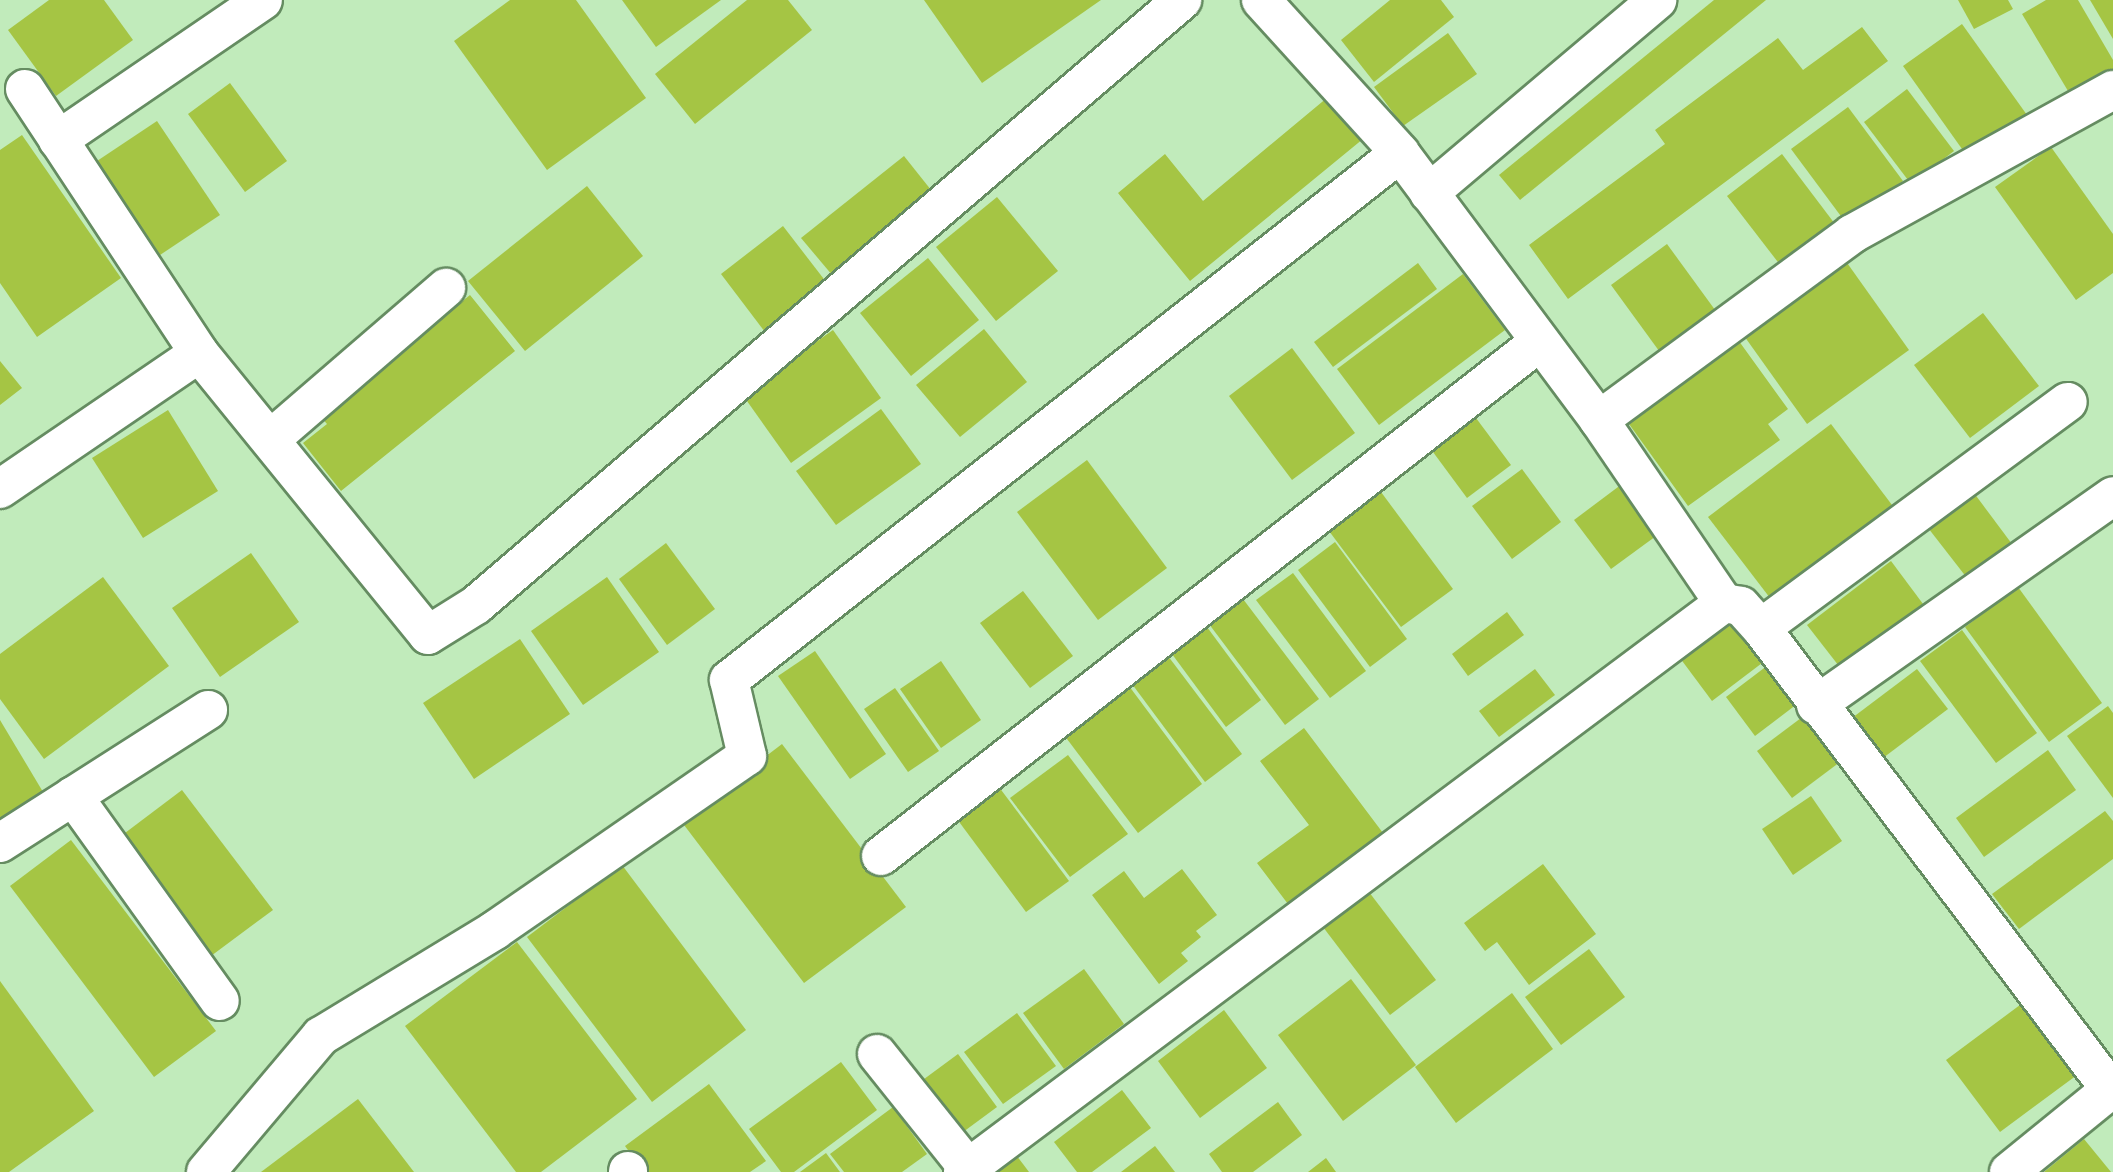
<!DOCTYPE html>
<html>
<head>
<meta charset="utf-8">
<style>
  body { margin:0 }
  #map { position:relative; width:2113px; height:1172px; overflow:hidden; background:#c1ebbb; font-family:"Varela Round",sans-serif }
  div>[style] { position:absolute }
  [style*='--x'] { left:calc(var(--x)*1px); top:calc(var(--y)*1px); width:calc(var(--w)*1px); rotate:calc(var(--a)*1deg) }
  .building>* { inset:0; background:#a5c544 }
  .roads { filter:drop-shadow(2px 0 #658c61) drop-shadow(-2px 0 #658c61) drop-shadow(0 2px #658c61) drop-shadow(0 -2px #658c61) }
  .minor>* { height:38px; margin:-19px; padding:0 19px; transform-origin:19px; border-radius:19px; background:#fff }
  span { translate:-50% -50%; white-space:nowrap; text-align:center; line-height:1.15; -webkit-text-stroke:5px #cef8c8; paint-order:stroke }
</style>
</head>
<body>
<div id="map">
  <div class="building">
    <div style="clip-path:polygon(49px 0,104px 0,133px 40px,56px 96px,8px 30px)"></div>
    <div style="clip-path:polygon(510px 0,576px 0,646px 98px,547px 170px,454px 41px)"></div>
    <div style="clip-path:polygon(622px 0,721px 0,656px 47px)"></div>
    <div style="clip-path:polygon(747px 0,788px 0,812px 30px,695px 124px,655px 74px)"></div>
    <div style="clip-path:polygon(924px 0,1101px 0,982px 83px)"></div>
    <div style="clip-path:polygon(1390px 0,1441px 0,1454px 17px,1374px 82px,1341px 40px)"></div>
    <div style="clip-path:polygon(1714px 0,1766px 0,1520px 200px,1499px 175px)"></div>
    <div style="clip-path:polygon(1958px 0,2008px 0,2013px 9px,1974px 29px)"></div>
    <div style="clip-path:polygon(2046px 0,2078px 0,2113px 60px,2113px 77px,2074px 101px,2022px 14px)"></div>
    <div style="clip-path:polygon(2090px 0,2113px 0,2113px 39px)"></div>
    <div style="clip-path:polygon(1962px 24px,2027px 115px,1967px 156px,1903px 66px)"></div>
    <div style="clip-path:polygon(1862px 27px,1888px 61px,1568px 299px,1529px 245px,1665px 144px,1655px 130px,1778px 38px,1803px 70px)"></div>
    <div style="clip-path:polygon(1448px 33px,1477px 74px,1403px 126px,1374px 87px)"></div>
    <div style="clip-path:polygon(230px 83px,287px 161px,245px 192px,188px 114px)"></div>
    <div style="clip-path:polygon(1907px 89px,1954px 151px,1911px 184px,1864px 122px)"></div>
    <div style="clip-path:polygon(1334px 92px,1369px 134px,1190px 281px,1118px 193px,1165px 154px,1203px 201px)"></div>
    <div style="clip-path:polygon(1848px 107px,1903px 181px,1846px 223px,1791px 149px)"></div>
    <div style="clip-path:polygon(157px 121px,220px 215px,160px 255px,97px 161px)"></div>
    <div style="clip-path:polygon(22px 135px,121px 278px,37px 337px,0 283px,0 150px)"></div>
    <div style="clip-path:polygon(2051px 147px,2113px 234px,2113px 273px,2076px 300px,1995px 187px)"></div>
    <div style="clip-path:polygon(1782px 154px,1838px 228px,1784px 270px,1727px 196px)"></div>
    <div style="clip-path:polygon(904px 156px,939px 200px,838px 282px,801px 238px)"></div>
    <div style="clip-path:polygon(587px 186px,643px 256px,525px 351px,468px 281px)"></div>
    <div style="clip-path:polygon(997px 197px,1058px 271px,996px 321px,936px 247px)"></div>
    <div style="clip-path:polygon(783px 226px,830px 287px,768px 336px,721px 274px)"></div>
    <div style="clip-path:polygon(1667px 244px,1718px 314px,1662px 355px,1611px 285px)"></div>
    <div style="clip-path:polygon(928px 258px,979px 320px,911px 376px,860px 313px)"></div>
    <div style="clip-path:polygon(1845px 260px,1909px 350px,1807px 424px,1742px 333px)"></div>
    <div style="clip-path:polygon(1418px 263px,1437px 289px,1333px 367px,1314px 342px)"></div>
    <div style="clip-path:polygon(1463px 274px,1505px 330px,1379px 425px,1337px 369px)"></div>
    <div style="clip-path:polygon(470px 295px,515px 351px,341px 491px,303px 443px,327px 424px,320px 416px)"></div>
    <div style="clip-path:polygon(1983px 313px,2039px 386px,1970px 438px,1914px 365px)"></div>
    <div style="clip-path:polygon(984px 329px,1027px 382px,960px 437px,916px 385px)"></div>
    <div style="clip-path:polygon(833px 330px,881px 398px,791px 463px,742px 394px)"></div>
    <div style="clip-path:polygon(1736px 337px,1788px 409px,1768px 424px,1780px 440px,1688px 506px,1624px 417px)"></div>
    <div style="clip-path:polygon(1292px 348px,1355px 433px,1292px 480px,1229px 396px)"></div>
    <div style="clip-path:polygon(0 361px,22px 388px,0 405px)"></div>
    <div style="clip-path:polygon(881px 409px,921px 464px,836px 525px,796px 471px)"></div>
    <div style="clip-path:polygon(168px 410px,218px 491px,143px 538px,92px 458px)"></div>
    <div style="clip-path:polygon(1476px 418px,1511px 465px,1467px 498px,1433px 452px)"></div>
    <div style="clip-path:polygon(1831px 424px,1892px 505px,1770px 598px,1708px 517px)"></div>
    <div style="clip-path:polygon(1087px 460px,1167px 568px,1098px 620px,1017px 512px)"></div>
    <div style="clip-path:polygon(1522px 469px,1561px 522px,1512px 559px,1472px 506px)"></div>
    <div style="clip-path:polygon(1630px 478px,1667px 528px,1611px 569px,1574px 520px)"></div>
    <div style="clip-path:polygon(1971px 489px,2012px 544px,1967px 578px,1925px 524px)"></div>
    <div style="clip-path:polygon(1381px 492px,1453px 589px,1401px 627px,1329px 531px)"></div>
    <div style="clip-path:polygon(1335px 542px,1407px 639px,1370px 667px,1298px 570px)"></div>
    <div style="clip-path:polygon(666px 543px,715px 609px,667px 645px,619px 579px)"></div>
    <div style="clip-path:polygon(251px 553px,299px 622px,220px 677px,172px 608px)"></div>
    <div style="clip-path:polygon(1891px 561px,1932px 616px,1849px 679px,1807px 625px)"></div>
    <div style="clip-path:polygon(1293px 573px,1366px 671px,1330px 698px,1256px 600px)"></div>
    <div style="clip-path:polygon(103px 577px,169px 666px,44px 759px,0 699px,0 654px)"></div>
    <div style="clip-path:polygon(607px 577px,659px 652px,583px 705px,531px 631px)"></div>
    <div style="clip-path:polygon(2018px 587px,2102px 703px,2049px 742px,1965px 627px)"></div>
    <div style="clip-path:polygon(1023px 591px,1073px 656px,1030px 688px,980px 623px)"></div>
    <div style="clip-path:polygon(1240px 595px,1319px 699px,1285px 725px,1206px 620px)"></div>
    <div style="clip-path:polygon(1735px 610px,1770px 657px,1712px 701px,1677px 654px)"></div>
    <div style="clip-path:polygon(1507px 612px,1524px 635px,1468px 676px,1452px 654px)"></div>
    <div style="clip-path:polygon(1204px 623px,1261px 700px,1226px 727px,1169px 650px)"></div>
    <div style="clip-path:polygon(1962px 630px,2037px 733px,1996px 763px,1920px 661px)"></div>
    <div style="clip-path:polygon(520px 639px,570px 714px,474px 779px,423px 703px)"></div>
    <div style="clip-path:polygon(815px 651px,886px 754px,850px 779px,778px 676px)"></div>
    <div style="clip-path:polygon(1168px 656px,1242px 754px,1205px 782px,1132px 684px)"></div>
    <div style="clip-path:polygon(941px 661px,981px 720px,941px 748px,900px 689px)"></div>
    <div style="clip-path:polygon(1772px 662px,1801px 701px,1755px 736px,1726px 697px)"></div>
    <div style="clip-path:polygon(1535px 669px,1555px 695px,1499px 737px,1479px 711px)"></div>
    <div style="clip-path:polygon(1917px 669px,1948px 709px,1879px 761px,1848px 721px)"></div>
    <div style="clip-path:polygon(1129px 686px,1202px 784px,1138px 833px,1064px 735px)"></div>
    <div style="clip-path:polygon(895px 688px,939px 751px,908px 772px,864px 709px)"></div>
    <div style="clip-path:polygon(2108px 706px,2113px 713px,2113px 798px,2067px 736px)"></div>
    <div style="clip-path:polygon(1813px 709px,1848px 756px,1792px 798px,1757px 751px)"></div>
    <div style="clip-path:polygon(0 720px,49px 802px,0 831px)"></div>
    <div style="clip-path:polygon(1304px 728px,1386px 837px,1291px 908px,1257px 863px,1309px 825px,1260px 761px)"></div>
    <div style="clip-path:polygon(782px 744px,906px 907px,804px 983px,681px 821px)"></div>
    <div style="clip-path:polygon(2048px 750px,2076px 790px,1984px 857px,1956px 818px)"></div>
    <div style="clip-path:polygon(1068px 755px,1128px 834px,1070px 877px,1010px 798px)"></div>
    <div style="clip-path:polygon(996px 783px,1069px 881px,1026px 912px,954px 815px)"></div>
    <div style="clip-path:polygon(182px 790px,273px 910px,211px 956px,121px 836px)"></div>
    <div style="clip-path:polygon(1811px 796px,1842px 841px,1793px 875px,1762px 829px)"></div>
    <div style="clip-path:polygon(2105px 811px,2113px 821px,2113px 859px,2019px 929px,1992px 894px)"></div>
    <div style="clip-path:polygon(71px 840px,216px 1031px,154px 1077px,10px 886px)"></div>
    <div style="clip-path:polygon(1543px 864px,1596px 934px,1529px 985px,1497px 942px,1485px 951px,1464px 923px)"></div>
    <div style="clip-path:polygon(622px 865px,746px 1030px,652px 1102px,527px 937px)"></div>
    <div style="clip-path:polygon(1182px 869px,1217px 915px,1196px 931px,1201px 937px,1181px 953px,1188px 961px,1159px 984px,1092px 895px,1124px 871px,1144px 898px)"></div>
    <div style="clip-path:polygon(1369px 892px,1436px 980px,1390px 1015px,1323px 927px)"></div>
    <div style="clip-path:polygon(517px 942px,637px 1099px,541px 1172px,516px 1172px,405px 1026px)"></div>
    <div style="clip-path:polygon(1589px 949px,1625px 997px,1561px 1045px,1525px 997px)"></div>
    <div style="clip-path:polygon(1084px 969px,1124px 1024px,1064px 1069px,1023px 1013px)"></div>
    <div style="clip-path:polygon(1351px 979px,1416px 1065px,1343px 1121px,1278px 1035px)"></div>
    <div style="clip-path:polygon(0 981px,94px 1111px,9px 1172px,0 1172px)"></div>
    <div style="clip-path:polygon(1512px 993px,1553px 1049px,1456px 1123px,1415px 1067px)"></div>
    <div style="clip-path:polygon(2024px 1002px,2077px 1075px,2000px 1132px,1946px 1060px)"></div>
    <div style="clip-path:polygon(1224px 1010px,1267px 1068px,1200px 1118px,1158px 1061px)"></div>
    <div style="clip-path:polygon(1017px 1013px,1056px 1066px,1003px 1104px,964px 1052px)"></div>
    <div style="clip-path:polygon(958px 1054px,997px 1107px,955px 1138px,916px 1085px)"></div>
    <div style="clip-path:polygon(841px 1062px,877px 1110px,794px 1172px,781px 1172px,749px 1129px)"></div>
    <div style="clip-path:polygon(709px 1084px,766px 1161px,750px 1172px,644px 1172px,625px 1146px)"></div>
    <div style="clip-path:polygon(1122px 1090px,1151px 1128px,1092px 1172px,1077px 1172px,1054px 1142px)"></div>
    <div style="clip-path:polygon(358px 1099px,414px 1172px,261px 1172px)"></div>
    <div style="clip-path:polygon(1278px 1102px,1302px 1135px,1253px 1172px,1222px 1172px,1209px 1154px)"></div>
    <div style="clip-path:polygon(893px 1107px,927px 1154px,902px 1172px,844px 1172px,830px 1154px)"></div>
    <div style="clip-path:polygon(2084px 1139px,2111px 1172px,2044px 1172px)"></div>
    <div style="clip-path:polygon(1155px 1146px,1175px 1172px,1121px 1172px)"></div>
    <div style="clip-path:polygon(1011px 1148px,1029px 1172px,980px 1172px)"></div>
    <div style="clip-path:polygon(826px 1153px,840px 1172px,800px 1172px)"></div>
    <div style="clip-path:polygon(1326px 1158px,1336px 1172px,1308px 1172px)"></div>
  </div>
  <div class="roads">
    <div class="minor">
      <div style="--x:1261;--y:0;--w:207;--a:47.7"></div>
      <div style="--x:1400;--y:153;--w:333;--a:53.3"></div>
      <div style="--x:1599;--y:420;--w:222;--a:55.7"></div>
      <div style="--x:25;--y:89;--w:316;--a:56.6"></div>
      <div style="--x:199;--y:353;--w:363;--a:50.9"></div>
      <div style="--x:428;--y:635;--w:57;--a:-32"></div>
      <div style="--x:476;--y:605;--w:930;--a:-40.59"></div>
      <div style="--x:58;--y:140;--w:248;--a:-34.3"></div>
      <div style="--x:1429;--y:193;--w:299;--a:-40.2"></div>
      <div style="--x:1599;--y:420;--w:314;--a:-36.3"></div>
      <div style="--x:1852;--y:234;--w:298;--a:-28.9"></div>
      <div style="--x:272;--y:438;--w:230;--a:-40.8"></div>
      <div style="--x:0;--y:489;--w:241;--a:-34.3"></div>
      <div style="--x:1761;--y:628;--w:381;--a:-36.4"></div>
      <div style="--x:1816;--y:705;--w:363;--a:-35.1"></div>
      <div style="--x:73;--y:796;--w:252;--a:54.4"></div>
      <div style="--x:0;--y:843;--w:247;--a:-32.6"></div>
      <div style="--x:881;--y:856;--w:834;--a:-37.98"></div>
      <div style="--x:877;--y:1054;--w:146;--a:51.4"></div>
      <div style="--x:628;--y:1171;--w:1;--a:90"></div>
      <div style="--x:206;--y:1172;--w:178;--a:-49.8"></div>
      <div style="--x:321;--y:1036;--w:204;--a:-31.3"></div>
      <div style="--x:495;--y:930;--w:306;--a:-34.6"></div>
      <div style="--x:747;--y:756;--w:78;--a:-103.3"></div>
      <div style="--x:729;--y:680;--w:853;--a:-38.15"></div>
      <div style="--x:963;--y:1172;--w:950;--a:-36.79"></div>
      <div style="--x:1724;--y:603;--w:17;--a:10"></div>
      <div style="--x:1741;--y:606;--w:30;--a:48"></div>
      <div style="--x:1761;--y:628;--w:583;--a:52.87"></div>
      <div style="--x:2009;--y:1172;--w:132;--a:-39.1"></div>
    </div>
  </div>
</div>
</body>
</html>
